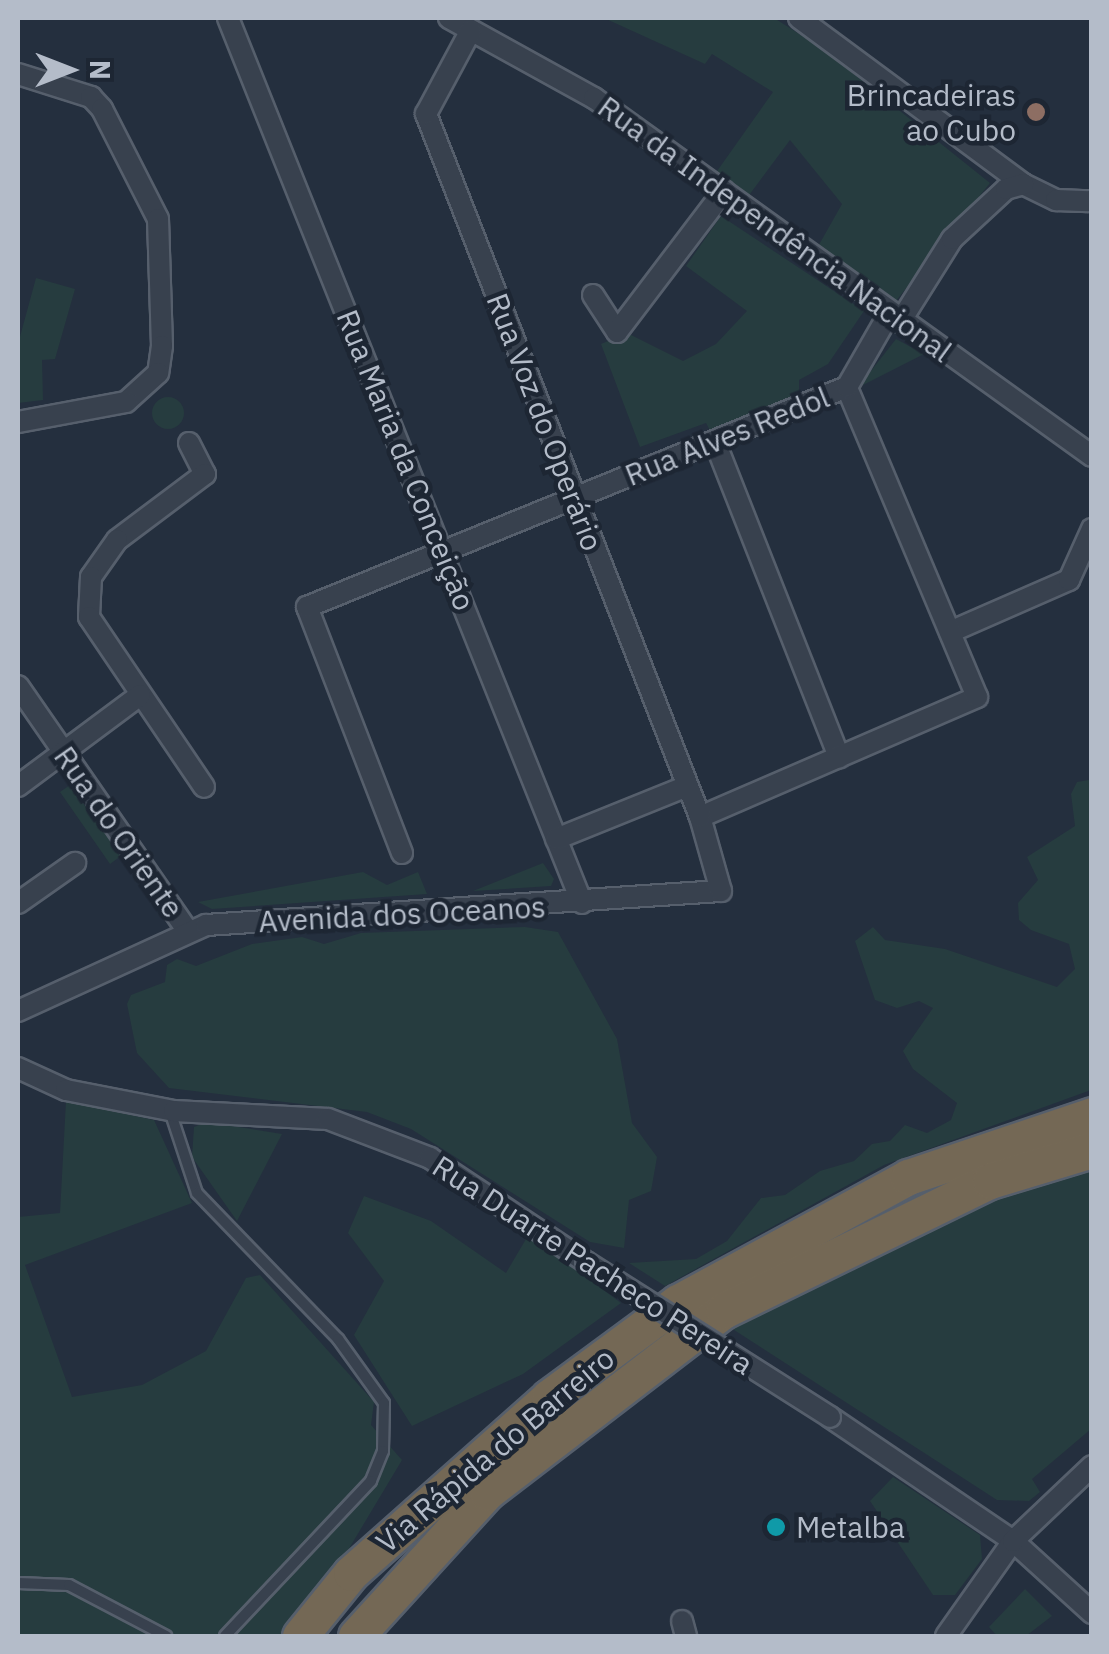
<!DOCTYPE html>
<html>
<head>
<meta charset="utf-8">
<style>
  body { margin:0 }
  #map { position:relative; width:1109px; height:1654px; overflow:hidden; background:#242f3e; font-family:"IBM Plex Sans",sans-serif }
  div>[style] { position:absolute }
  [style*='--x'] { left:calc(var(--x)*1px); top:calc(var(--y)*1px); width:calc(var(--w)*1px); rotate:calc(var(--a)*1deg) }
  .green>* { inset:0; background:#263c3f }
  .round { border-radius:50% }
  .roads { filter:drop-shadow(2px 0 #565f6c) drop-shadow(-2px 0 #565f6c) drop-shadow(0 2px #565f6c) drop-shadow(0 -2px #565f6c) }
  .lane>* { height:10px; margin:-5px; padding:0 5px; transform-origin:5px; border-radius:5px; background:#38414e }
  .street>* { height:20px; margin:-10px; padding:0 10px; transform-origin:10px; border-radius:10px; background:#38414e }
  .highway>* { height:35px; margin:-17.5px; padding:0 17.5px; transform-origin:17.5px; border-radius:17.5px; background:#746855 }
  .bridges { filter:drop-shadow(2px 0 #565f6c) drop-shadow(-2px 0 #565f6c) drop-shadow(0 2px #565f6c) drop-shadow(0 -2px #565f6c) }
  .street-bridge>* { height:20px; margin:-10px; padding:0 10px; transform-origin:10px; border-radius:10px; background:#38414e }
  .dots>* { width:28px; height:28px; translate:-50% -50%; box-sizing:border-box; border:5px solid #1d2633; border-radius:50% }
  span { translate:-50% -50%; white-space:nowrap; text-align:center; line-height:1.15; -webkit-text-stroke:9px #1d2633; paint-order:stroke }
  .poi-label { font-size:30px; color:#b4bcc9 }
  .right { translate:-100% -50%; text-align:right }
  .left { translate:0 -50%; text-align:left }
  .street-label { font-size:30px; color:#b4bcc9 }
  .frame { position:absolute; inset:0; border:20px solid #b4bcc9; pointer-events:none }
  .north { position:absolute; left:20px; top:20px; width:100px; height:100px; -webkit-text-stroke:8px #1d2633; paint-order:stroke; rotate:90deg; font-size:28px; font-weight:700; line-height:40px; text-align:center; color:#b4bcc9 }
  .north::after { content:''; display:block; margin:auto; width:35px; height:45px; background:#b4bcc9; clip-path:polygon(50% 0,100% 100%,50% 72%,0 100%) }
</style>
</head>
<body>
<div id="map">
  <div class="green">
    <div style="clip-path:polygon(604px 18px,774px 18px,820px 47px,990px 183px,896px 301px,816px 250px,842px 204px,790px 140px,747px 198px,715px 174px,773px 92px,712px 54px,705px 64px)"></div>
    <div style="clip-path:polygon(721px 216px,864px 311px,828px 364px,799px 380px,799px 396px,713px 436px,706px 423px,640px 447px,601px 344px,627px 333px,683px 361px,716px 344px,747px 311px,686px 266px)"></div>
    <div style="clip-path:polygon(36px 278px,75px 289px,55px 359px,42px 360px,43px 400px,18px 403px,18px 344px)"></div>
    <div style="clip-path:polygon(896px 339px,924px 354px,863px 385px,863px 381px)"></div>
    <div class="round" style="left:152px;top:397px;width:32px;height:32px"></div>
    <div style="clip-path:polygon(1089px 780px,1091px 1090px,884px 1165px,665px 1286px,629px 1263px,696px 1259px,727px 1241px,761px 1198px,785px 1195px,820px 1171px,854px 1161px,872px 1144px,890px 1141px,905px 1125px,927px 1133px,951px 1120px,957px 1103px,913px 1069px,903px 1051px,933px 1008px,919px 1001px,897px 1008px,875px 1000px,855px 941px,873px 927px,885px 940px,945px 949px,1057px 987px,1075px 969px,1069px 944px,1031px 930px,1019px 920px,1018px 903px,1038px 880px,1027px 857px,1075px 826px,1071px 794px,1077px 782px)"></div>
    <div style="clip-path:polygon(70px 785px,121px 856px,110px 864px,60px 792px)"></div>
    <div style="clip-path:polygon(543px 863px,554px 879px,551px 886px,473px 891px)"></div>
    <div style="clip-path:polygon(363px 872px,387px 885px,418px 872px,427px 894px,212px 909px,198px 902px)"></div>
    <div style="clip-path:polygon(525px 927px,558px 932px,617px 1039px,632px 1123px,657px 1157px,651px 1191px,629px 1200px,624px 1248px,590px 1242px,411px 1129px,367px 1112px,169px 1088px,137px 1053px,127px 1004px,131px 995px,165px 982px,167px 965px,177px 959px,196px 966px,252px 944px,302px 937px,324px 944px,361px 933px)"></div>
    <div style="clip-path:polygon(66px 1101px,154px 1120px,192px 1203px,25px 1265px,72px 1397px,142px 1385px,206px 1351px,246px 1278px,260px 1275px,374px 1402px,371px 1425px,402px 1460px,341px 1562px,281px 1636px,18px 1636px,18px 1217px,60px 1213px)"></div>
    <div style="clip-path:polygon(207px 1122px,282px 1134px,237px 1221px,192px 1157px,194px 1127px)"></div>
    <div style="clip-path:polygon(1091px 1163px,1091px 1429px,1032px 1479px,1040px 1492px,1029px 1501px,997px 1500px,731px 1328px,993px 1197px)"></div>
    <div style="clip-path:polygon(364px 1196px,431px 1221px,506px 1273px,529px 1234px,621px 1303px,523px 1374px,412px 1426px,354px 1335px,384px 1281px,348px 1233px)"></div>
    <div style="clip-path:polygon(893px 1477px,980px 1535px,982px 1559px,955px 1595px,933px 1595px,870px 1501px)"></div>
    <div style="clip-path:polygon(1025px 1589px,1052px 1616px,1026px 1636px,997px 1636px,989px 1627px)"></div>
  </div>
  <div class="roads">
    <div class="lane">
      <div style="--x:170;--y:1111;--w:86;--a:71.8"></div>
      <div style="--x:197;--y:1193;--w:203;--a:46"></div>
      <div style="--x:338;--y:1339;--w:79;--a:54.3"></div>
      <div style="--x:384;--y:1403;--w:48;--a:91.2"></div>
      <div style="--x:383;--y:1451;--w:32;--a:112"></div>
      <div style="--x:371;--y:1481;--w:213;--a:133.3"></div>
      <div style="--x:18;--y:1583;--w:51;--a:2.2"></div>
      <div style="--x:69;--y:1585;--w:110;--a:27.7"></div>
    </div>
    <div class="street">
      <div style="--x:228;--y:18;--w:953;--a:68.2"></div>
      <div style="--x:449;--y:18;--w:166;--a:28.9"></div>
      <div style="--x:594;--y:98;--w:613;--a:35.71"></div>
      <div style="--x:799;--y:18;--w:279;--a:36.5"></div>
      <div style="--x:1023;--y:184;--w:37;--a:26"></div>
      <div style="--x:1056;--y:200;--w:36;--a:2"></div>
      <div style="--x:18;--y:74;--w:77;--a:17.5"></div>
      <div style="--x:91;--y:97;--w:16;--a:47"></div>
      <div style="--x:102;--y:109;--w:123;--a:63"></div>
      <div style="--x:158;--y:219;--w:127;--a:88.2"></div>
      <div style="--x:162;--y:346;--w:27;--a:98"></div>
      <div style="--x:158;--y:373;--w:43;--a:137.8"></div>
      <div style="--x:126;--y:402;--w:110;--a:169.5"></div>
      <div style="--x:593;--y:295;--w:44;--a:57"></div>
      <div style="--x:617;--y:332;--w:177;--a:-52.8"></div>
      <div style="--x:900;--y:322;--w:98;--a:-57.9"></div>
      <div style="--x:952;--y:239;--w:74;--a:-42.8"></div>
      <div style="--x:1006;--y:189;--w:18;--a:-16"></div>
      <div style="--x:715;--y:442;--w:339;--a:68.5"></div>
      <div style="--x:189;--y:443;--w:35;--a:63"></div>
      <div style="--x:205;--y:474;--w:110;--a:143.1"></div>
      <div style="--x:117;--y:540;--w:45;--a:125.1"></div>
      <div style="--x:91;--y:577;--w:40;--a:92.9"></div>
      <div style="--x:89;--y:617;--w:205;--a:55.9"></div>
      <div style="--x:950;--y:632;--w:130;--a:-23.6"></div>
      <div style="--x:1069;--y:580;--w:56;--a:-65.7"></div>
      <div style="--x:18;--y:686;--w:295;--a:55.3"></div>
      <div style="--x:18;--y:786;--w:152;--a:-36.7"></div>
      <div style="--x:700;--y:817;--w:302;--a:-23.4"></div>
      <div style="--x:977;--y:697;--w:336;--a:-112.8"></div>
      <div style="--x:556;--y:839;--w:141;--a:-22"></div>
      <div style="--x:402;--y:853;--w:264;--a:-111.1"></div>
      <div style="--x:307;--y:607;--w:583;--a:-22.17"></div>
      <div style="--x:847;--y:387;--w:84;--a:-60.1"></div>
      <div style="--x:18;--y:903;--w:70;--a:-35.1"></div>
      <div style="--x:18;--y:1011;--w:207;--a:-24.6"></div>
      <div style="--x:206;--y:925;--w:516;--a:-3.78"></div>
      <div style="--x:721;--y:891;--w:77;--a:-105.8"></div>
      <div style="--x:700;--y:817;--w:755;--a:-111.29"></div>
      <div style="--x:426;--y:114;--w:95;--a:-61.8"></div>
      <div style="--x:18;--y:1068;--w:53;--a:24.6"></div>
      <div style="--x:66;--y:1090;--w:110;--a:11"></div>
      <div style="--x:174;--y:1111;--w:154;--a:3"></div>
      <div style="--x:328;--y:1119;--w:109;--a:20.9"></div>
      <div style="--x:430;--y:1158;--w:187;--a:33.7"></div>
      <div style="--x:830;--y:1417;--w:221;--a:34.1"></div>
      <div style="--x:1013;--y:1541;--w:107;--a:42.3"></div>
      <div style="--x:682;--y:1621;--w:16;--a:75"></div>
      <div style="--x:946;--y:1636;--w:116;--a:-54.8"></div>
      <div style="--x:1013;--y:1541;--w:109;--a:-43.5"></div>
    </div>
    <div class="highway">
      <div style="--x:300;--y:1636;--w:81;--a:-51"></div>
      <div style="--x:351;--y:1573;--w:265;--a:-41.6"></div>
      <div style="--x:549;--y:1397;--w:160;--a:-36.4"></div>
      <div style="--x:678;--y:1302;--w:262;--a:-28.5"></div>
      <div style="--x:908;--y:1177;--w:194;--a:-18.6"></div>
      <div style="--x:356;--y:1636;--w:195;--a:-47.7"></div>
      <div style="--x:487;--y:1492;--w:297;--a:-37.5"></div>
      <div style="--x:723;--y:1311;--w:297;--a:-26"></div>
      <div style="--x:990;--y:1181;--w:107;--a:-16.9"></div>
    </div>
  </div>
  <div class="bridges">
    <div class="street-bridge">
      <div style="--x:586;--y:1262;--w:289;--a:32.4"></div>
    </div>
  </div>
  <div class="dots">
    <div style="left:1036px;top:112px;background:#8d6e63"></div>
    <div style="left:776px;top:1527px;background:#0f9aa8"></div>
  </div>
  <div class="poi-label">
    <span class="right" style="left:1016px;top:112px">Brincadeiras<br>ao Cubo</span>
    <span class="left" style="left:796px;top:1527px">Metalba</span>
  </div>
  <div class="street-label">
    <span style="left:775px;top:229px;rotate:36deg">Rua da Independência Nacional</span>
    <span style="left:545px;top:422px;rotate:69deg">Rua Voz do Operário</span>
    <span style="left:727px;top:436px;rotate:-22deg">Rua Alves Redol</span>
    <span style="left:406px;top:460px;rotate:68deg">Rua Maria da Conceição</span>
    <span style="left:119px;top:832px;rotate:55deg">Rua do Oriente</span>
    <span style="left:402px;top:914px;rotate:-3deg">Avenida dos Oceanos</span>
    <span style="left:593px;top:1265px;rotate:33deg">Rua Duarte Pacheco Pereira</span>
    <span style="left:495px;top:1450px;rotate:-40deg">Via Rápida do Barreiro</span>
  </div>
  <div class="frame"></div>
  <div class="north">N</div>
</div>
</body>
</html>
